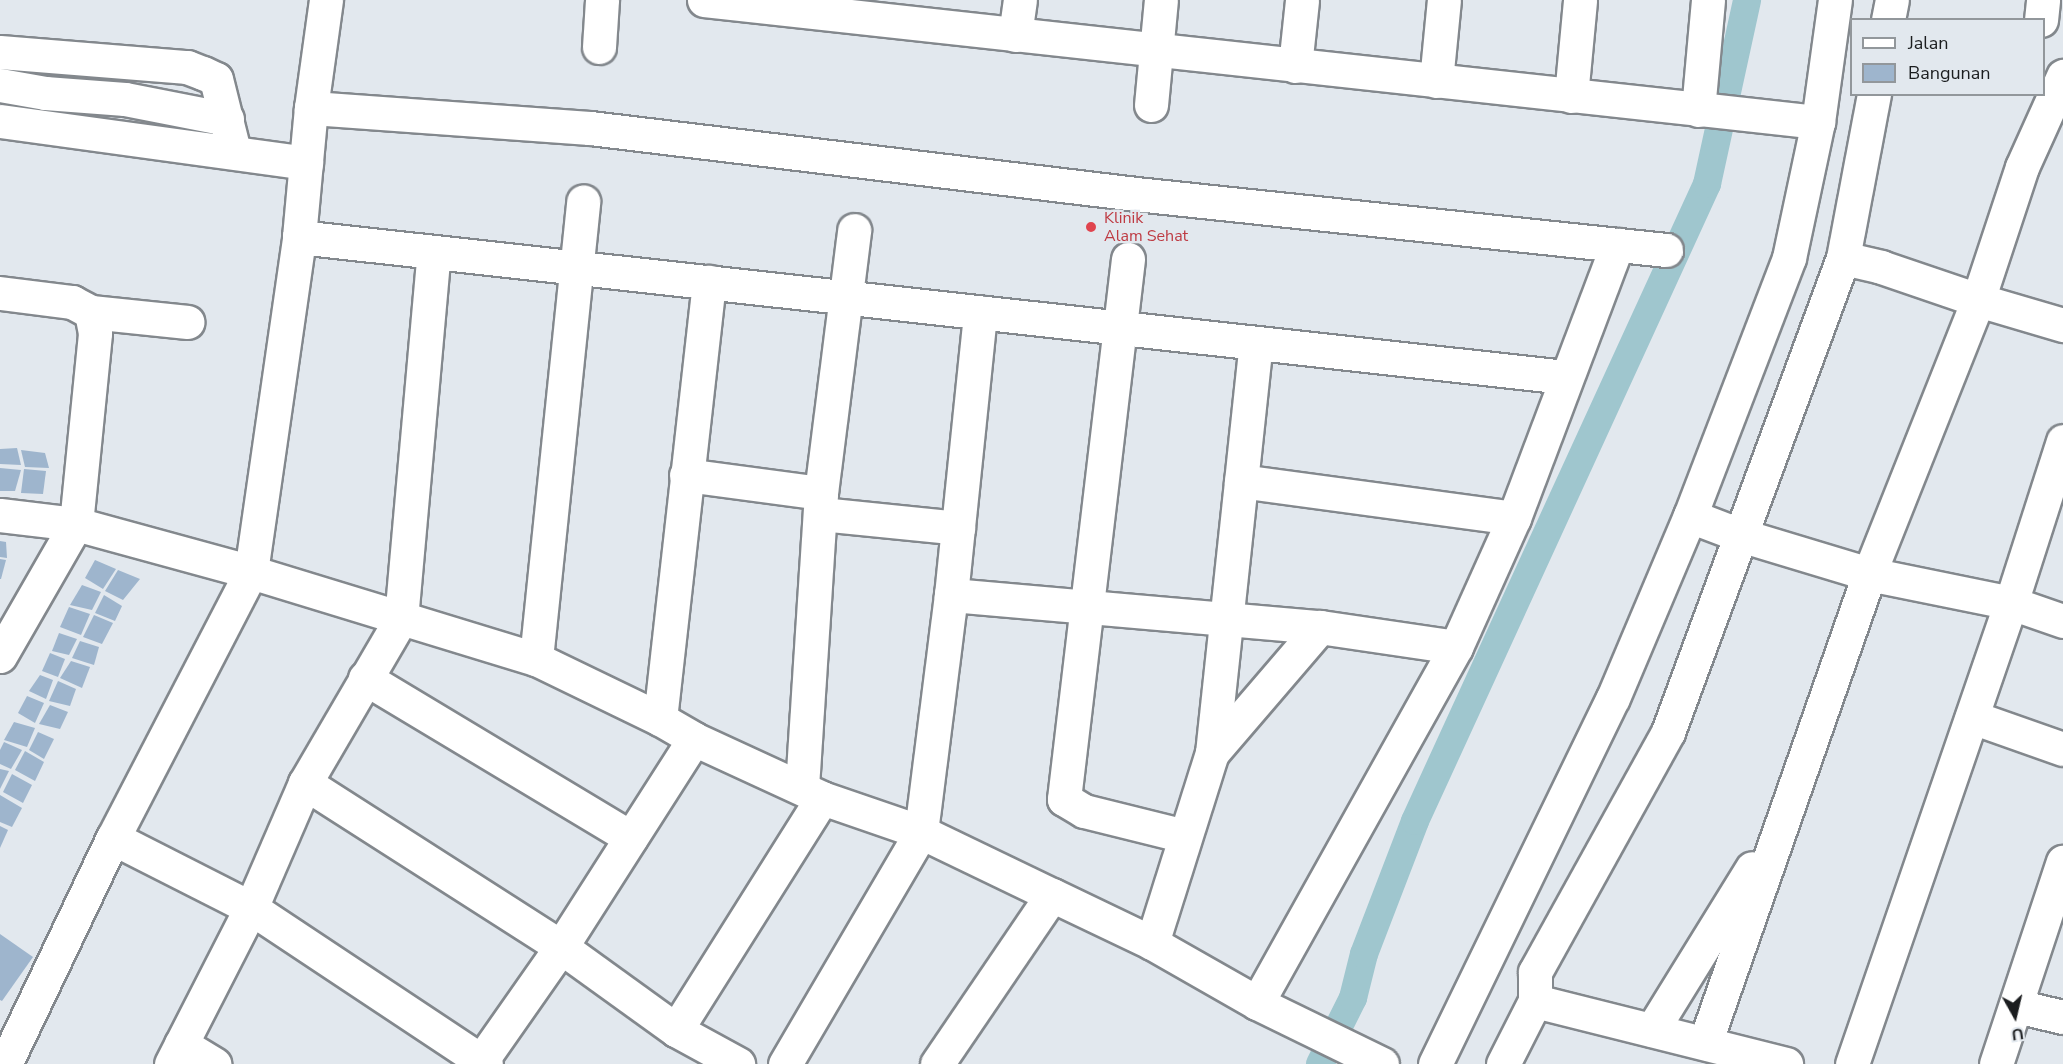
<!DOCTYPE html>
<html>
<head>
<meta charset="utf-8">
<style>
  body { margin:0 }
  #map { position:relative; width:2063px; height:1064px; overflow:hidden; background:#e2e8ee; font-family:"Nunito Sans",sans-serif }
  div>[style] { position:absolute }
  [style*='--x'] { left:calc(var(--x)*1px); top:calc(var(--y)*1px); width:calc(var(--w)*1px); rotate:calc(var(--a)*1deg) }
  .canal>* { height:28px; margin:-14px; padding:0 14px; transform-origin:14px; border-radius:14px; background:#9fc6ce }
  .building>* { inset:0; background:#9eb5cd }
  .roads { filter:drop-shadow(2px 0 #83888d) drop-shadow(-2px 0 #83888d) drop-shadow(0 2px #83888d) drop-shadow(0 -2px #83888d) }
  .minor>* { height:33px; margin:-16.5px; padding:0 16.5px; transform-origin:16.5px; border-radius:16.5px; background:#fff }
  .dots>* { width:16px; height:16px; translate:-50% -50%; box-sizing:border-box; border:3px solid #e2e8ee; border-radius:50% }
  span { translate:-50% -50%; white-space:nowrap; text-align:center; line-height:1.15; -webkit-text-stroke:4.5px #e2e8ee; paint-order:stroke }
  .health-label { font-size:16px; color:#be3a42 }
  .left { translate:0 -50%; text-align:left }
  .legend { position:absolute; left:1850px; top:18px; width:195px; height:78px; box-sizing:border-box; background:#e2e8ee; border:2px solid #92979b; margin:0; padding:8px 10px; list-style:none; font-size:18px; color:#1b1d1f }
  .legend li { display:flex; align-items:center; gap:12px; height:30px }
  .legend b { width:30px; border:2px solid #92979b }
  .north { position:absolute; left:1985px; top:986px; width:60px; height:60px; -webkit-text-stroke:4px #e2e8ee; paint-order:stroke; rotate:172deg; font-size:16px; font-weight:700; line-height:24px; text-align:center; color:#1b1d1f }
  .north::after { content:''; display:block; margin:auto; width:21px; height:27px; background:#1b1d1f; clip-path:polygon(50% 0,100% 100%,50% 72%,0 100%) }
</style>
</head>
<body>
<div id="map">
  <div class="canal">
    <div style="--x:1320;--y:1064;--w:74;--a:-63.4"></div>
    <div style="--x:1353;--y:998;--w:45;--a:-76"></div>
    <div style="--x:1364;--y:954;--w:142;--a:-69"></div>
    <div style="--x:1415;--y:821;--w:701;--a:-65.37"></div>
    <div style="--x:1707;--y:184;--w:188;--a:-77.7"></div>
  </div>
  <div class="building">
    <div style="clip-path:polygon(17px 448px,21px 465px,0 464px,0 449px)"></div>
    <div style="clip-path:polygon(21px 450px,45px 453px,49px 468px,25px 467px)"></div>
    <div style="clip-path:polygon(0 468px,21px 470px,15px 491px,0 491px)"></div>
    <div style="clip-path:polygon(24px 469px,46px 471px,43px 494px,21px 493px)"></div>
    <div style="clip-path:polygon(0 541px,6px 542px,7px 558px,0 557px)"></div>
    <div style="clip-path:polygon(0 559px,6px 560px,1px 579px,0 579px)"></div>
    <div style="clip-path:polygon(95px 560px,116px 569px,103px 589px,85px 578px)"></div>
    <div style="clip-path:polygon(118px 570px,140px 579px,123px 600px,105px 591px)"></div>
    <div style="clip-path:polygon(82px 585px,101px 592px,92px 610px,70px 605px)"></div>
    <div style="clip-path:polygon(104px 595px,122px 606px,115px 621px,95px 613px)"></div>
    <div style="clip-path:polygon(69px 607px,90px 614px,81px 635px,60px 627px)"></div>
    <div style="clip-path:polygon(94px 615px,113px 623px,102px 644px,83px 637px)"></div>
    <div style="clip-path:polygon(59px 633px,77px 639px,69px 655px,52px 651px)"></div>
    <div style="clip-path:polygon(80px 641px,99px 647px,94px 665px,72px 658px)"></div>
    <div style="clip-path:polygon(50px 653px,65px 659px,58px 677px,42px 671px)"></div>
    <div style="clip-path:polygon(71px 661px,90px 667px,82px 688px,60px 678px)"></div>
    <div style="clip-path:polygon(40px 675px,53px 680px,46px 699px,29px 691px)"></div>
    <div style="clip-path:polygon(58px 681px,76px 689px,70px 706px,49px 701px)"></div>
    <div style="clip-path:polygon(27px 696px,44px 703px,35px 723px,18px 713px)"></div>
    <div style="clip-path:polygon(50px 705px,68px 712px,60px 729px,39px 724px)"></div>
    <div style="clip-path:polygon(14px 722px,35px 728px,27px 747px,4px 740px)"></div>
    <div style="clip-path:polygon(38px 732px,54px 739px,44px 759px,29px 750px)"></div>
    <div style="clip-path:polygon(4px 742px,22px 750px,11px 769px,0 764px,0 750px)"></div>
    <div style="clip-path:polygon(25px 751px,44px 762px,35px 781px,15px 770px)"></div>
    <div style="clip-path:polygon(0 769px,9px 771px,0 789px)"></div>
    <div style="clip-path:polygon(12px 774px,32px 785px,23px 803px,3px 792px)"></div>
    <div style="clip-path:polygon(0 795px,22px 808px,12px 827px,0 822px)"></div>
    <div style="clip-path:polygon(0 826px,8px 830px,0 848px)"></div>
    <div style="clip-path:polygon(0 934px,33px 957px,2px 1001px,0 1000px)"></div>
  </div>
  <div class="roads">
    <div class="minor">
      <div style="--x:704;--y:0;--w:1121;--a:6.25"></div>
      <div style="--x:1888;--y:20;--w:20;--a:-79"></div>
      <div style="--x:2041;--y:20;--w:20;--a:-84"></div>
      <div style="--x:1015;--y:35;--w:35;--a:-82"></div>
      <div style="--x:599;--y:47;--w:47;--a:-86.3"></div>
      <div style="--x:0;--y:52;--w:188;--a:4.6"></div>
      <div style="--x:187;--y:67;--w:17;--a:21"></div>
      <div style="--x:203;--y:73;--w:14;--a:25"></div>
      <div style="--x:216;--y:79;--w:74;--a:76"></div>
      <div style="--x:1295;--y:66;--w:66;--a:-83.9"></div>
      <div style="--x:1436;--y:81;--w:81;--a:-84.4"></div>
      <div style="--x:0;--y:85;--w:46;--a:10.1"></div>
      <div style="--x:45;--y:93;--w:80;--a:4.3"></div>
      <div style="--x:125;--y:99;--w:104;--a:11.1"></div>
      <div style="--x:1571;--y:96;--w:96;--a:-84.6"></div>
      <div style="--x:1151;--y:105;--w:105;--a:-84.6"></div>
      <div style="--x:311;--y:108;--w:280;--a:4.1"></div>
      <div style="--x:590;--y:128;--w:550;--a:6.89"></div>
      <div style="--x:1136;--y:194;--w:533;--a:6.03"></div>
      <div style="--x:1698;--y:110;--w:110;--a:-84.8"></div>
      <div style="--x:0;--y:121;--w:309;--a:7.8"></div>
      <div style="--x:299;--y:237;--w:1274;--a:6.31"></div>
      <div style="--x:1843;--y:258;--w:39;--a:13"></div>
      <div style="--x:1881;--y:267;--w:102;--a:18.8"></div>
      <div style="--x:1978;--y:300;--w:89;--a:16.4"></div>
      <div style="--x:1128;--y:259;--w:544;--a:96.76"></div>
      <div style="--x:1064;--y:799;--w:23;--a:31"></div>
      <div style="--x:1084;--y:811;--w:104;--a:13.9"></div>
      <div style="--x:0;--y:293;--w:73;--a:7.1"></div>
      <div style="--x:72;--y:302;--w:21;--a:28"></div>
      <div style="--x:91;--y:312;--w:97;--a:5.9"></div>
      <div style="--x:686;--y:475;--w:136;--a:7.6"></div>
      <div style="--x:1241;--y:481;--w:275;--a:7.7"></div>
      <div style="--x:821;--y:514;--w:138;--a:5.8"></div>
      <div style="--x:0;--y:515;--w:77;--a:6.8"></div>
      <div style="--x:76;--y:524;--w:181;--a:15.3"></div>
      <div style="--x:251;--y:572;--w:298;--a:17"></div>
      <div style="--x:536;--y:659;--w:138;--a:25.8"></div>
      <div style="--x:660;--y:719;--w:39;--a:30"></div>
      <div style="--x:694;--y:739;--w:141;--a:24.7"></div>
      <div style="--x:822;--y:798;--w:105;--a:19"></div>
      <div style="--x:921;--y:832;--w:145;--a:25.7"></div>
      <div style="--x:1052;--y:895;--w:111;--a:25.6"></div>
      <div style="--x:1152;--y:943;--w:121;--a:29.7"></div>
      <div style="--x:1257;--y:1003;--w:139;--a:26"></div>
      <div style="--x:1690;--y:516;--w:53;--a:20.8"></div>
      <div style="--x:1740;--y:535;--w:135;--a:16.8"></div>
      <div style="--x:1869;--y:574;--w:145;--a:11.5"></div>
      <div style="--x:2011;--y:603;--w:55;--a:19.1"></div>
      <div style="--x:951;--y:595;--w:370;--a:5"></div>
      <div style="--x:1320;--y:627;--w:137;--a:8.4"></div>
      <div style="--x:0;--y:656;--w:152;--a:-60.1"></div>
      <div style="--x:76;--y:524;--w:192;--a:-84.3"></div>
      <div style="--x:95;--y:333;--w:21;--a:-101"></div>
      <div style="--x:536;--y:659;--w:460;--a:-84.1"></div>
      <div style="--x:365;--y:678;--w:310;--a:31"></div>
      <div style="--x:1972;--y:717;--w:96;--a:19.4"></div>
      <div style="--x:660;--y:719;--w:440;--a:-83.6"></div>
      <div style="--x:1212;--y:753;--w:412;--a:-83.9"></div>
      <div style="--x:305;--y:783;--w:304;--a:32.6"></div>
      <div style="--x:561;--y:947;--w:142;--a:35.8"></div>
      <div style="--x:676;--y:1030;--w:71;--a:28.7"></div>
      <div style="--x:802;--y:787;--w:295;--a:-86.3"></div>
      <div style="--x:821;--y:493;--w:265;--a:-82.8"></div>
      <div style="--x:113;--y:838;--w:155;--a:26.9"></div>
      <div style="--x:251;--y:908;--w:282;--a:33.6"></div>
      <div style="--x:1152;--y:943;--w:199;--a:-72.5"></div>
      <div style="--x:1212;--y:753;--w:166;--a:-49.4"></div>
      <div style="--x:1535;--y:1001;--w:259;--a:14.1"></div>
      <div style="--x:1257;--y:1003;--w:408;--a:-60.8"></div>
      <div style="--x:1456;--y:647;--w:141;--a:-65.8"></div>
      <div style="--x:1514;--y:518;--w:292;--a:-69.3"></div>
      <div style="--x:2016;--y:1006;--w:48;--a:13.2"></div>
      <div style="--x:676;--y:1030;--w:274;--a:-57.8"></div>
      <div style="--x:1652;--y:1030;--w:190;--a:-58.3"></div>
      <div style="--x:1705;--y:1043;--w:497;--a:-70.7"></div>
      <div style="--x:1869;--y:574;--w:295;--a:-68.3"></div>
      <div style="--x:1978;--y:300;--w:140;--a:-71.7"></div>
      <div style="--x:2022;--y:167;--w:100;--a:-65.7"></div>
      <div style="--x:181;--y:1044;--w:39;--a:31"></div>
      <div style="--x:5;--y:1064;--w:250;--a:-64.5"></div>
      <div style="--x:113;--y:838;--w:300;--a:-62.6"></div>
      <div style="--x:251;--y:572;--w:338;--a:-81.8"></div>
      <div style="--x:299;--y:237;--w:130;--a:-84.7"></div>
      <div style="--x:311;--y:108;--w:109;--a:-82.1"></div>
      <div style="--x:171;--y:1064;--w:175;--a:-62.9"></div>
      <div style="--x:251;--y:908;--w:136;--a:-66.6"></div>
      <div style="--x:305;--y:783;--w:190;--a:-59.7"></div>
      <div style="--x:401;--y:619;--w:368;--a:-84.9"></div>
      <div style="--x:479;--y:1064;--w:143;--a:-55"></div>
      <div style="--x:561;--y:947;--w:247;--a:-57.4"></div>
      <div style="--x:785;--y:1064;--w:269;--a:-59.6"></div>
      <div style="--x:921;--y:832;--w:239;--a:-82.8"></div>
      <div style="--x:951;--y:595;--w:284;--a:-84.1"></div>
      <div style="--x:937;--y:1064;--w:204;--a:-55.8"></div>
      <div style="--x:1435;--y:1064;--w:407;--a:-64.1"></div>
      <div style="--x:1613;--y:698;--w:198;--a:-67.1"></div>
      <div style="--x:1690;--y:516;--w:276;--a:-69"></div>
      <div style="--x:1789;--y:258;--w:139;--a:-78"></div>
      <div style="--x:1818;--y:122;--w:123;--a:-82.1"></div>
      <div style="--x:1503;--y:1064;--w:71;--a:-63.1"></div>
      <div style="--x:1535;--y:1001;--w:29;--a:-90"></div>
      <div style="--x:1535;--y:972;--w:274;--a:-61"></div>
      <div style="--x:1668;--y:732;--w:505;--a:-69.74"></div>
      <div style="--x:1843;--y:258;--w:167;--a:-79.3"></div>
      <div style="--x:1852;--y:1064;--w:488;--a:-71"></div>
      <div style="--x:2011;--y:603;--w:170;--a:-72.2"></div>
      <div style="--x:1996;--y:1064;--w:213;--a:-71.7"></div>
    </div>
  </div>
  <div class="dots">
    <div style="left:1091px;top:227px;background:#e0444e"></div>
  </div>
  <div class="health-label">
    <span class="left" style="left:1104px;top:227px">Klinik<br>Alam Sehat</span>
  </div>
  <ul class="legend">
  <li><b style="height:8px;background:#fff"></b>Jalan</li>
  <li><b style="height:16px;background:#9eb5cd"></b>Bangunan</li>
  </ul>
  <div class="north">U</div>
</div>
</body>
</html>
